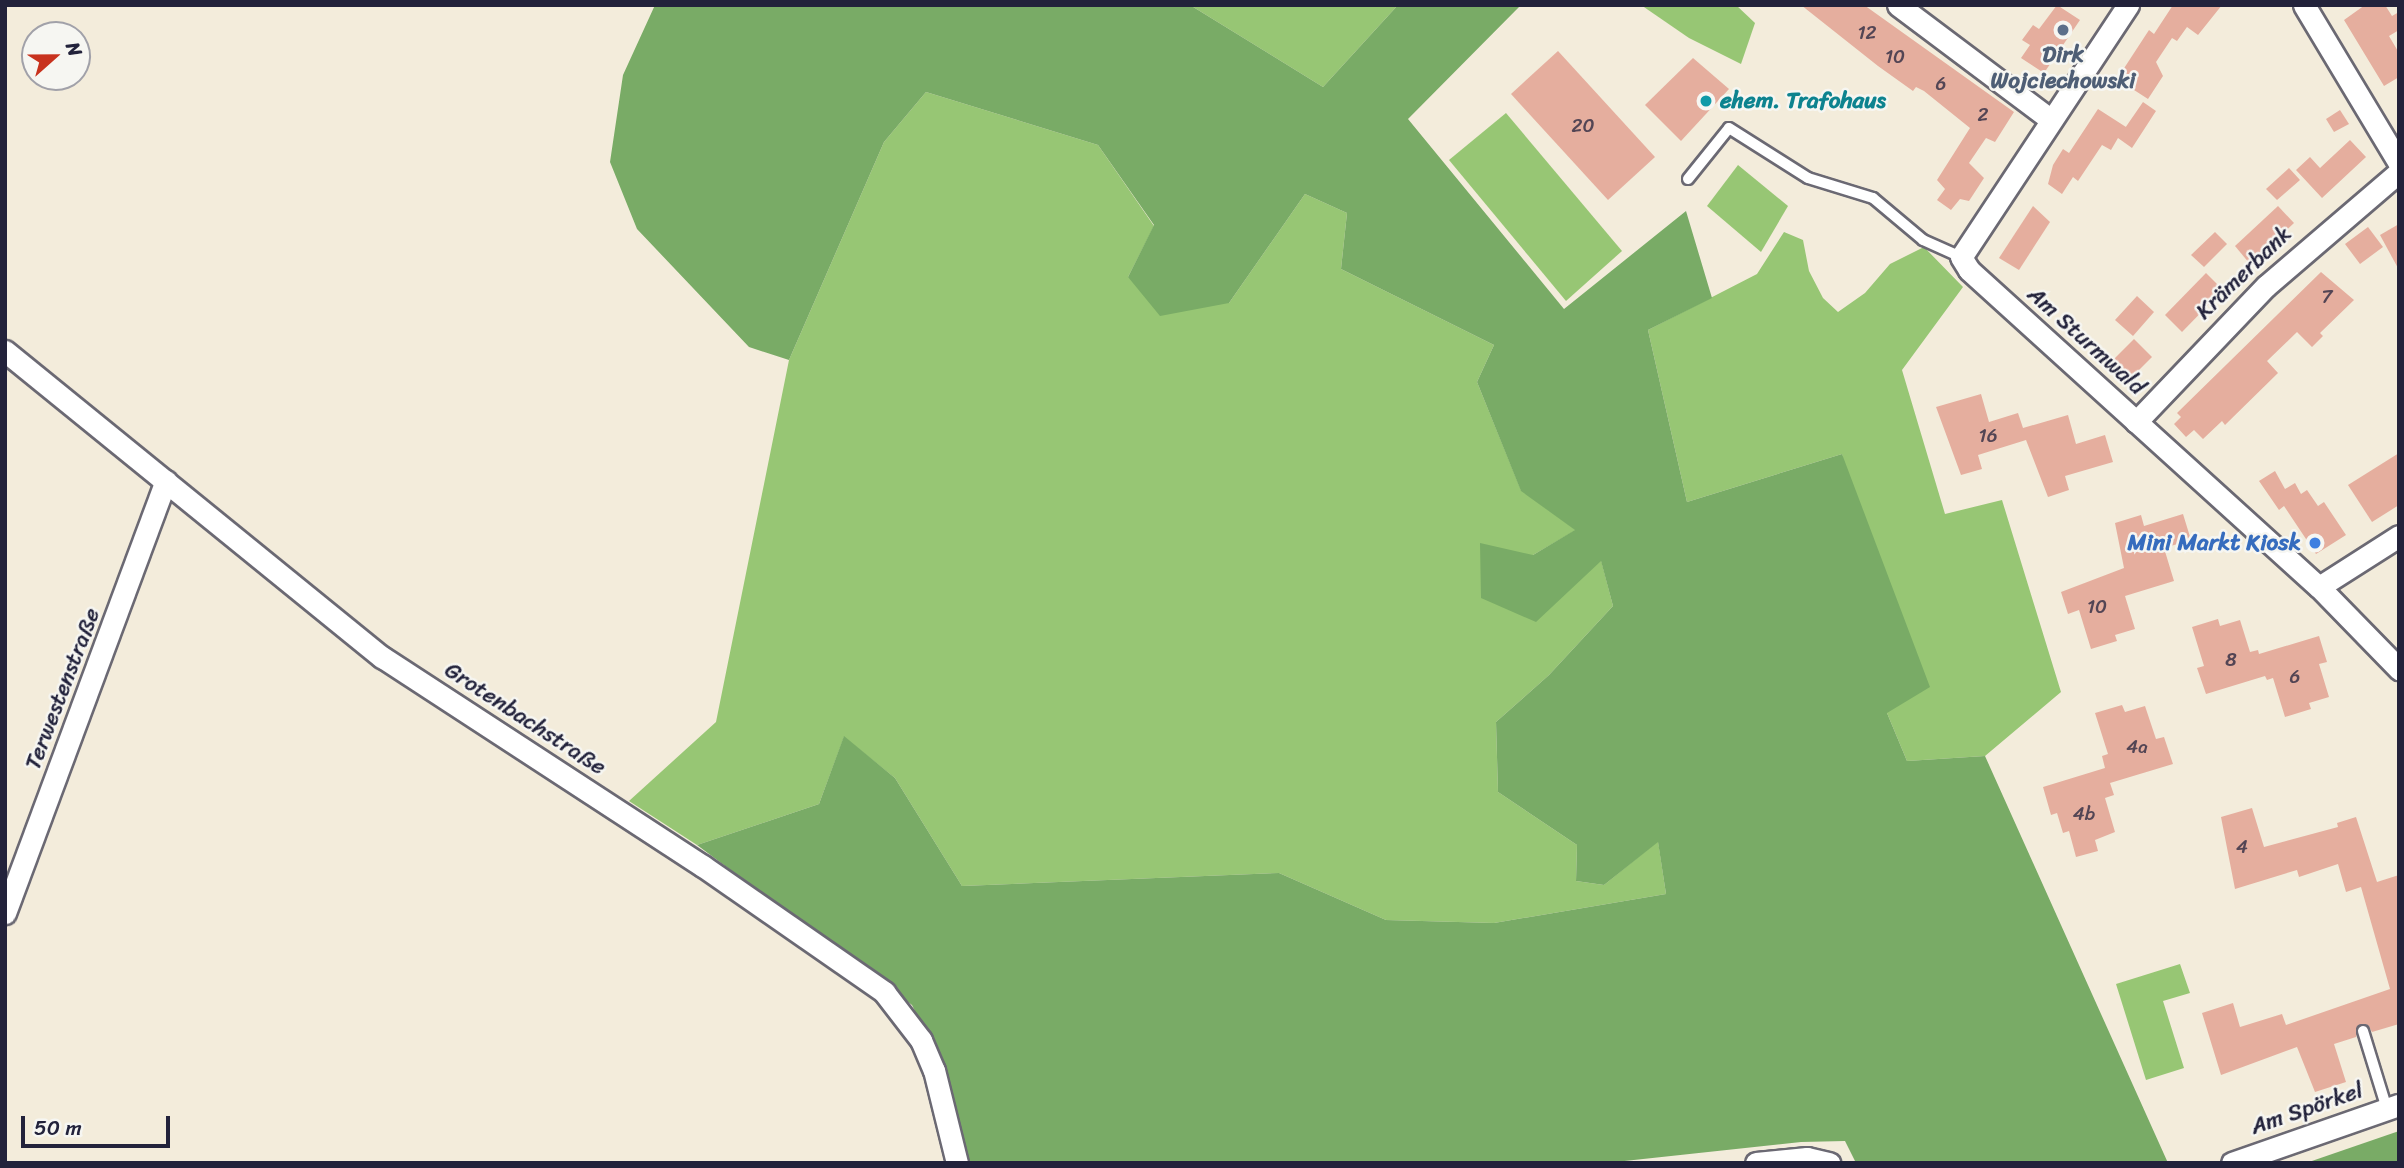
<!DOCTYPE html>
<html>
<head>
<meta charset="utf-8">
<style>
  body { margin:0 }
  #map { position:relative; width:2404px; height:1168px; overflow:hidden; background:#f3ecdb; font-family:Sriracha,sans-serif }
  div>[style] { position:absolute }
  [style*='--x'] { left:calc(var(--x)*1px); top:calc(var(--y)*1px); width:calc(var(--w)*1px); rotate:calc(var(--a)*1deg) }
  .green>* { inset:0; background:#97c674 }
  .forest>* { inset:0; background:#79ab66 }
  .building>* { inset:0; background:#e5ae9e }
  .roads { filter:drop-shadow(2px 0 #6b6973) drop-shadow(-2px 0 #6b6973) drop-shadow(0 2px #6b6973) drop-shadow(0 -2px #6b6973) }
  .lane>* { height:10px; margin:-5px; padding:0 5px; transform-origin:5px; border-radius:5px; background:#fff }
  .street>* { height:21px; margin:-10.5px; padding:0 10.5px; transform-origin:10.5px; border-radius:10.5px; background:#fff }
  .dots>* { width:19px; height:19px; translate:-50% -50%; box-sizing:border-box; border:4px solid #f6f6f2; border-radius:50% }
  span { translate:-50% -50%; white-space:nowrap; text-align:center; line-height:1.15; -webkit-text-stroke:5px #f6f6f2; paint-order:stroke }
  .number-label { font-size:19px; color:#534554 }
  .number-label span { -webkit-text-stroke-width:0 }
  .service-label { font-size:23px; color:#4e5e75; font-weight:700 }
  .culture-label { font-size:23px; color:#0d838f; font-weight:700 }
  .left { translate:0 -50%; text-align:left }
  .street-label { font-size:23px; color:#22223b }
  .shop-label { font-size:23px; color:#366cbe; font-weight:700 }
  .right { translate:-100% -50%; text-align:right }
  .frame { position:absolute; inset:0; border:7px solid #22223b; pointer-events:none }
  .north { position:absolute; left:21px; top:21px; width:70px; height:70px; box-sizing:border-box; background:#f6f6f2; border:2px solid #a1a1a9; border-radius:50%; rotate:69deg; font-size:19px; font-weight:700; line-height:28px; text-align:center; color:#22223b }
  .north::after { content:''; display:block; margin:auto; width:24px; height:32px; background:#c8321e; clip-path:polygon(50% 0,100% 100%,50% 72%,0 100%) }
  .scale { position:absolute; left:21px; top:1116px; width:149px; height:32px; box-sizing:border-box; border:4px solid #22223b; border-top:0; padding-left:9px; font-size:21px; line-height:24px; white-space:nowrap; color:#22223b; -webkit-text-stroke:5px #f6f6f2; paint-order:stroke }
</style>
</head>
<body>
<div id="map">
  <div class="green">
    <div style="clip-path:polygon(1190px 5px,1398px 5px,1323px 87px)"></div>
    <div style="clip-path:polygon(1641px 5px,1736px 5px,1755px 23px,1741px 64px,1689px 38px)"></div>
    <div style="clip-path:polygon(926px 92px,1098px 145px,1154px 226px,1128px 277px,1229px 303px,1305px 194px,1347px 213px,1341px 269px,1494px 345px,1477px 382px,1521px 490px,1576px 530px,1533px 555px,1481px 598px,1601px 560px,1613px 606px,1549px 675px,1496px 722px,1498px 792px,1577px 845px,1576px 881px,1604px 885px,1658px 841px,1666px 894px,1494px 923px,1386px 920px,1279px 873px,962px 886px,895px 778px,844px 737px,819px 804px,697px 845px,629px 801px,716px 722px,789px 360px,884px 142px)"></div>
    <div style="clip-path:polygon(1506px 113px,1622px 251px,1566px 301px,1449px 160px)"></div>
    <div style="clip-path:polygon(1738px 165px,1788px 206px,1761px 252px,1707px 206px)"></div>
    <div style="clip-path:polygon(1784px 232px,1803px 240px,1809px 271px,1823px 298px,1838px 312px,1865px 293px,1890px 264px,1924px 247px,1963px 287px,1902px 370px,1945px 514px,2002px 500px,2061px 692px,1985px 756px,1907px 761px,1887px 713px,1842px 454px,1687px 502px,1648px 330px,1757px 274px)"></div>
    <div style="clip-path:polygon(2180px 964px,2190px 993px,2163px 1001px,2184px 1068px,2146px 1080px,2116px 984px)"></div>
  </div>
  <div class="forest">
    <div style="clip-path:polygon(655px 5px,1190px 5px,1323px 87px,1398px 5px,1521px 5px,1408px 119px,1564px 309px,1686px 211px,1712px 298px,1648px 330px,1687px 502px,1842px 454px,1930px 687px,1887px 713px,1907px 761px,1985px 756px,2168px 1163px,1856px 1163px,1845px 1141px,1801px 1142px,1606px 1163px,966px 1163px,945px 1073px,912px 1005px,697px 845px,819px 804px,844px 736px,895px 778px,962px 886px,1279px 873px,1386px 920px,1494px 923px,1666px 894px,1658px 842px,1604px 885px,1576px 881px,1577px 845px,1498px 792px,1496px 722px,1549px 675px,1613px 606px,1601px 561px,1536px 622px,1481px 598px,1480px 543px,1533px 555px,1575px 530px,1521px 491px,1477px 382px,1494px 345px,1341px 269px,1347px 213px,1305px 194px,1229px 303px,1160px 316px,1128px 277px,1154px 225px,1098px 145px,926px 92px,884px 142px,789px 360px,749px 347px,637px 229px,610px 162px,623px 75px)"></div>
    <div style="clip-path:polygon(2399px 1131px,2399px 1163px,2306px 1163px)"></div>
  </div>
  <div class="building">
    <div style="clip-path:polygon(1801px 5px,1864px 5px,2014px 112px,1995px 142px,1986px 138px,1969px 163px,1984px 178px,1969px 201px,1960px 199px,1951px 210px,1937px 200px,1945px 189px,1937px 180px,1970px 128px,1924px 91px,1916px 87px,1913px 91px,1878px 66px)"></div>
    <div style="clip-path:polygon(2057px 5px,2080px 20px,2044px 73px,2021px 58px,2030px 45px,2022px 40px,2033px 25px,2039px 29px)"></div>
    <div style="clip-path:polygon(2173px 5px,2222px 5px,2198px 35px,2187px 27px,2177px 41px,2172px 38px,2156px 62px,2163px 76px,2148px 99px,2117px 79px,2149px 30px,2154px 34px)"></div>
    <div style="clip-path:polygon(2365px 5px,2385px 5px,2392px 16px,2399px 12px,2399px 30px,2389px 36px,2399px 53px,2399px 77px,2384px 86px,2344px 20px)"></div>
    <div style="clip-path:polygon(1558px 51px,1655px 157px,1608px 200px,1511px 94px)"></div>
    <div style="clip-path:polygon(1693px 58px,1729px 89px,1681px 141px,1645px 105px)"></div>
    <div style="clip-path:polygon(2143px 102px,2156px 111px,2132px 148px,2118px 138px,2111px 150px,2102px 145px,2078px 181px,2073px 177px,2062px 194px,2048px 184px,2053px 165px,2063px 149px,2069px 153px,2098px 109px,2126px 127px,2123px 131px)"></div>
    <div style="clip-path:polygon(2340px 110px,2349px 124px,2334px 132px,2326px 119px)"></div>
    <div style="clip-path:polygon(2350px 140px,2366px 157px,2322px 198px,2296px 170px,2310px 157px,2320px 168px)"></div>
    <div style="clip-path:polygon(2289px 168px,2300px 180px,2277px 200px,2266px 189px)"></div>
    <div style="clip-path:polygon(2033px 206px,2050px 222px,2019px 270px,1999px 258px)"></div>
    <div style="clip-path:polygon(2278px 206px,2294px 223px,2250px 264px,2235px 246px)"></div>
    <div style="clip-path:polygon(2399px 224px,2399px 270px,2380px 235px)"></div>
    <div style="clip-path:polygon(2368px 227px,2383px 247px,2360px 264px,2345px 244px)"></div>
    <div style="clip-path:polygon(2215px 232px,2227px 244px,2204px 267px,2191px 255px)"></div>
    <div style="clip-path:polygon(2321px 272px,2354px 300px,2320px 333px,2323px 336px,2312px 347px,2297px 332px,2267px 361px,2278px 373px,2225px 425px,2222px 421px,2203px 439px,2194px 430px,2186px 437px,2174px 424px,2181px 417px,2177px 413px)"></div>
    <div style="clip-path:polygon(2206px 273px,2223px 290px,2182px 332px,2165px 315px)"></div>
    <div style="clip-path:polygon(2137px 296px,2154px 312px,2133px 336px,2115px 320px)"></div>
    <div style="clip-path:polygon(2134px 339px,2152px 357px,2131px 378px,2113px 360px)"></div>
    <div style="clip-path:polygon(1981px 394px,1989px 422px,2018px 413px,2023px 428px,2068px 415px,2076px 444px,2105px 435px,2113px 462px,2065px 476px,2069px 490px,2048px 497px,2026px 440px,1978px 455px,1982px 469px,1961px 475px,1936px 407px)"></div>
    <div style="clip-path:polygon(2399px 453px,2399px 505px,2372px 522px,2348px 485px)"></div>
    <div style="clip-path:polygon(2275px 471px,2285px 489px,2295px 483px,2301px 494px,2307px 490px,2318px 506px,2324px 502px,2346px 535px,2316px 554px,2284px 506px,2279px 510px,2259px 481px)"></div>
    <div style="clip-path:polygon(2183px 514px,2191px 540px,2164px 548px,2174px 581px,2125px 596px,2135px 629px,2115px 635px,2117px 641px,2091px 649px,2079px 610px,2068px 614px,2061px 592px,2124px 568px,2115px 523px,2141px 515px,2144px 526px)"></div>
    <div style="clip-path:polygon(2218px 619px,2220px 626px,2240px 620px,2250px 652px,2258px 650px,2259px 654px,2319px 636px,2327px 662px,2319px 664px,2329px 697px,2309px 703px,2311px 709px,2285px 717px,2273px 678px,2267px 680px,2265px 676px,2206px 694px,2197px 668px,2204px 666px,2192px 627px)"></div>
    <div style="clip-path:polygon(2122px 705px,2125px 712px,2145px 706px,2156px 739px,2164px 737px,2173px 764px,2110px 783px,2114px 795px,2105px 798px,2115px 832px,2095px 840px,2098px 851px,2076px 857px,2069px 831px,2063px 833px,2057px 813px,2051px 815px,2043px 787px,2105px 768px,2102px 756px,2108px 754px,2095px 713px)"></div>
    <div style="clip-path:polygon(2252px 808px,2264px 847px,2338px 827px,2337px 823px,2356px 817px,2377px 882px,2399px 875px,2399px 1024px,2372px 1032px,2368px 1025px,2360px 1024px,2356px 1037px,2334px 1044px,2346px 1082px,2315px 1092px,2297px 1047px,2221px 1075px,2202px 1013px,2233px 1003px,2240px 1027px,2282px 1014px,2286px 1025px,2390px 989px,2361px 887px,2346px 892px,2338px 864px,2299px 877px,2297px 870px,2235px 889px,2221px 817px)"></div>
  </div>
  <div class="roads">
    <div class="lane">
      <div style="--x:1688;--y:179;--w:65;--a:-51.2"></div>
      <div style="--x:1729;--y:128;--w:93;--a:32.3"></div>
      <div style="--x:1808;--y:178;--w:68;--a:17.1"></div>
      <div style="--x:1873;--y:198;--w:65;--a:40"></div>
      <div style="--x:1923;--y:240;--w:42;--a:24.1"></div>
      <div style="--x:2363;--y:1031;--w:82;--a:72.9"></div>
    </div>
    <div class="street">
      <div style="--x:1898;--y:5;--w:191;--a:36.9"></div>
      <div style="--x:2128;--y:5;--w:302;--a:123.5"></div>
      <div style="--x:1961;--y:257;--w:15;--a:58"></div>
      <div style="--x:1969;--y:270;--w:472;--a:42.2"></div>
      <div style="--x:2319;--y:587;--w:115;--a:45.7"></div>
      <div style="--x:2304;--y:5;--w:184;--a:59"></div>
      <div style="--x:5;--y:351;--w:486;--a:39.1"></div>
      <div style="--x:382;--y:657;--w:383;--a:33.1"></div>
      <div style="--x:703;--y:866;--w:221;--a:34.8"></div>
      <div style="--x:884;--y:992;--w:61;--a:52.4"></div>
      <div style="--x:921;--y:1040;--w:33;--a:67"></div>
      <div style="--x:934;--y:1070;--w:96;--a:76.1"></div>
      <div style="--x:2136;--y:422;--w:188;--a:-46.3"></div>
      <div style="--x:2266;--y:286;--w:175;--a:-40.6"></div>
      <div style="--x:2319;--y:587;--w:95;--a:-32.5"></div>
      <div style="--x:5;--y:913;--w:461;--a:-69.6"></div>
      <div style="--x:1756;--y:1163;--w:51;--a:-5.6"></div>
      <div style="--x:1807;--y:1158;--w:23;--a:13"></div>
      <div style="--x:2232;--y:1163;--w:177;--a:-19.2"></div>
    </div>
  </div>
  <div class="dots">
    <div style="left:2063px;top:30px;background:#5c6f8a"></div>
    <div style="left:1706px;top:101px;background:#0f9aa8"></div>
    <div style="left:2315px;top:543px;background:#3f7fe0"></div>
  </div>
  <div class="number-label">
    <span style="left:1867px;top:33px">12</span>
    <span style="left:1895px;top:57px">10</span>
    <span style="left:1941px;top:84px">6</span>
    <span style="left:1983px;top:115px">2</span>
    <span style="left:1583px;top:126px">20</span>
    <span style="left:2327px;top:297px">7</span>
    <span style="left:1988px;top:436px">16</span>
    <span style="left:2097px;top:607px">10</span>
    <span style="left:2231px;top:660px">8</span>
    <span style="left:2295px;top:677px">6</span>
    <span style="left:2137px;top:747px">4a</span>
    <span style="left:2084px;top:814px">4b</span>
    <span style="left:2242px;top:847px">4</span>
  </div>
  <div class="service-label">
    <span style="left:2063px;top:68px">Dirk<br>Wojciechowski</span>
  </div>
  <div class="culture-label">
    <span class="left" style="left:1720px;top:101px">ehem. Trafohaus</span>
  </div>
  <div class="street-label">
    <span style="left:2244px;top:273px;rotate:-44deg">Krämerbank</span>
    <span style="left:2086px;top:341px;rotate:42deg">Am Sturmwald</span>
    <span style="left:63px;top:689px;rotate:-69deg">Terwestenstraße</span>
    <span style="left:525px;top:719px;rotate:33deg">Grotenbachstraße</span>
    <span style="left:2307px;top:1109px;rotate:-19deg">Am Spörkel</span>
  </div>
  <div class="shop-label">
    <span class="right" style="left:2301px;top:543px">Mini Markt Kiosk</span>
  </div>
  <div class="frame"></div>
  <div class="north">N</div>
  <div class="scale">50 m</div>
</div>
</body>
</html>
